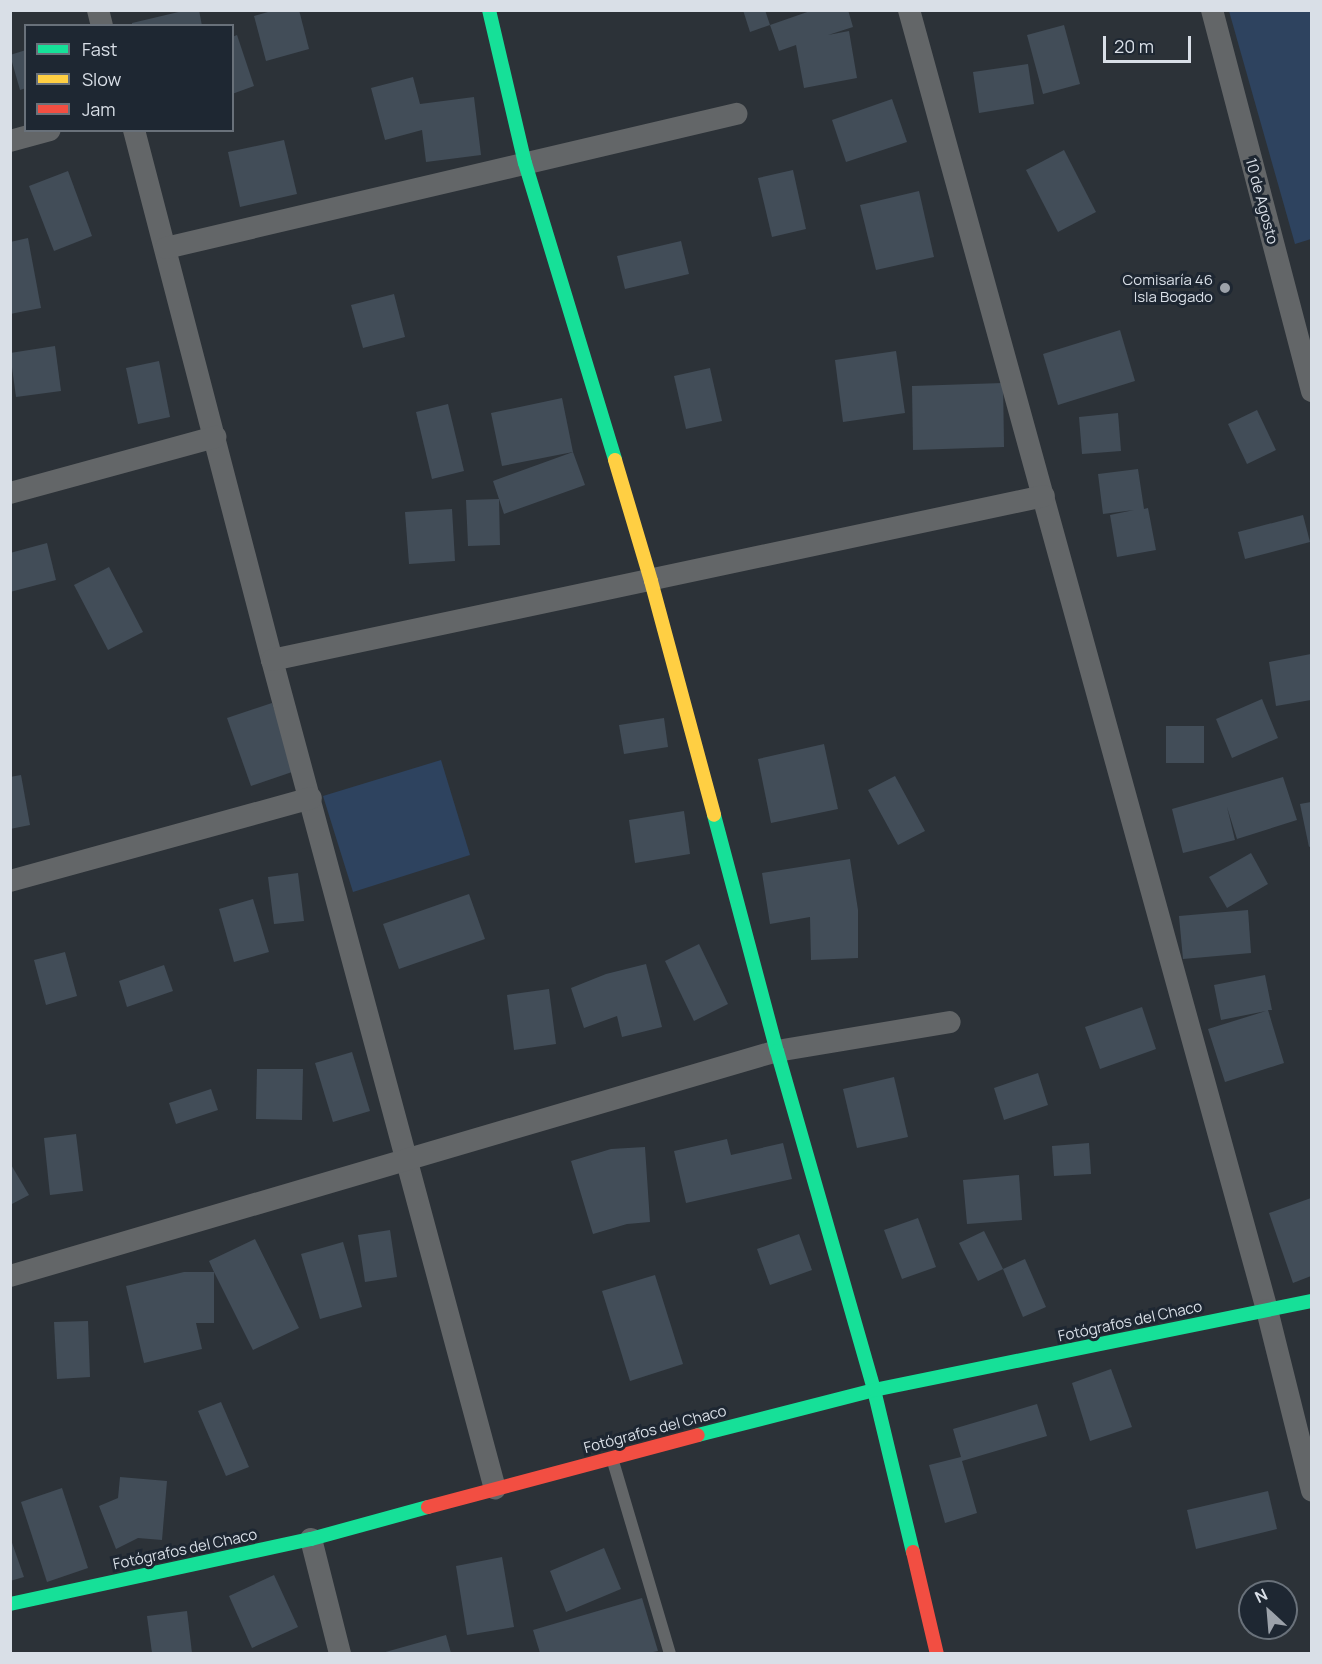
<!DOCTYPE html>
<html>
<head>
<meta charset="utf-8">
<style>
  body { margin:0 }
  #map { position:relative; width:1322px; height:1664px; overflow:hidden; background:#2c3238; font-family:Manrope,sans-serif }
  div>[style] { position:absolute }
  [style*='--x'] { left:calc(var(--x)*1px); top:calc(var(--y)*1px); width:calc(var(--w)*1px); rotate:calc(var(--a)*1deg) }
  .green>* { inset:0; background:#2e435f }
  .building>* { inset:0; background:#424d58 }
  .lane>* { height:12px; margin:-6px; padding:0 6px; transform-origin:6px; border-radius:6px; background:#636668 }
  .street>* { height:22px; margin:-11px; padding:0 11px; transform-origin:11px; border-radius:11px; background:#636668 }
  .fast>* { height:14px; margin:-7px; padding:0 7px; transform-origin:7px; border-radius:7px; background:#16e098 }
  .slow>* { height:14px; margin:-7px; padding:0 7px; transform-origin:7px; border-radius:7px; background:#ffcf43 }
  .jam>* { height:14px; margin:-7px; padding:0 7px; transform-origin:7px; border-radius:7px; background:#f24e42 }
  .dots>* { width:16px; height:16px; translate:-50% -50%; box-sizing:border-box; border:3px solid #1e2732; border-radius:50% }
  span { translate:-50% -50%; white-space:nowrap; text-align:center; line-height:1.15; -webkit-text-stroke:6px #1e2732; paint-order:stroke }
  .street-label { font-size:15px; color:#d9dfe7 }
  .poi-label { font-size:15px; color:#d9dfe7 }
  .right { translate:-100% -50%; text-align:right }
  .frame { position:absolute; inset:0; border:12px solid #d9dfe7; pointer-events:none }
  .legend { position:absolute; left:24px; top:24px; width:210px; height:108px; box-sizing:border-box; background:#1e2732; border:2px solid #69717a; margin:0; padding:8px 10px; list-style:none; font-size:18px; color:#d9dfe7 }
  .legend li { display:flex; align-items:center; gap:12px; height:30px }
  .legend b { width:30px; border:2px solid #69717a }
  .north { position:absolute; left:1238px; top:1580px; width:60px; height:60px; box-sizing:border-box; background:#1e2732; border:2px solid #69717a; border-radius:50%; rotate:334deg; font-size:16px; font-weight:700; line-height:24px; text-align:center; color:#d9dfe7 }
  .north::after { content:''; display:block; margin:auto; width:21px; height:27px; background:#9ca2aa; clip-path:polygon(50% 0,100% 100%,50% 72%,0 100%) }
  .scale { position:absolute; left:1103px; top:36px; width:88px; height:27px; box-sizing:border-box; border:3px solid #d9dfe7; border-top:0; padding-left:8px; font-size:18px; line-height:21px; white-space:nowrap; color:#d9dfe7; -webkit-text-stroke:4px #1e2732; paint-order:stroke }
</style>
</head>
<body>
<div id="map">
  <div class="green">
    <div style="clip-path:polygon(1229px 11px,1311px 11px,1311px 239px,1295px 244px)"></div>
    <div style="clip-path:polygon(441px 760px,470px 855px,353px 892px,323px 796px)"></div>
  </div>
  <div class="building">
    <div style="clip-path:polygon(187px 10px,199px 10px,202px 26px,132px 26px,132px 23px)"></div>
    <div style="clip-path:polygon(275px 10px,299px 10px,309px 49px,266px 61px,254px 16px)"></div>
    <div style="clip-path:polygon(743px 10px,765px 10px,770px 25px,750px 32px)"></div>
    <div style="clip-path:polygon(813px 10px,848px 10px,853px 27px,828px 35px,849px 31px,857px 78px,804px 88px,796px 45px,779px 51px,770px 25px)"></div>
    <div style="clip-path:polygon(1064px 25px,1080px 84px,1043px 94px,1027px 35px)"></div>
    <div style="clip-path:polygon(237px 35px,254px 86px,232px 94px,232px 37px)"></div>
    <div style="clip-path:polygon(26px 50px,26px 88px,20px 90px,10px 55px)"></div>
    <div style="clip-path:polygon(1028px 64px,1034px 104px,979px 113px,973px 72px)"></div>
    <div style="clip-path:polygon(413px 77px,420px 104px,474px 97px,481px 155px,426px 162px,422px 130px,385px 140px,371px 88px)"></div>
    <div style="clip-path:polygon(892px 99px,907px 142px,846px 162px,832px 120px)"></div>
    <div style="clip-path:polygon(284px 140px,297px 194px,240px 207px,228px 152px)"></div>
    <div style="clip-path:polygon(1064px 150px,1096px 212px,1058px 232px,1026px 170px)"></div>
    <div style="clip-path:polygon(793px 170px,806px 229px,772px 237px,758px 178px)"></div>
    <div style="clip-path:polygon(68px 171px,92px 236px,54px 251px,29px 186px)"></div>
    <div style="clip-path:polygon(919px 191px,934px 257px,876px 270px,860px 205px)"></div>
    <div style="clip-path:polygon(28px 238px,41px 308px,10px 314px,10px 242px)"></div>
    <div style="clip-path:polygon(681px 241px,689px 274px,625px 289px,617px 256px)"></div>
    <div style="clip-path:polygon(394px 294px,405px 337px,363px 348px,351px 305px)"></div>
    <div style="clip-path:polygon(1120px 330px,1135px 381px,1058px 405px,1043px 354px)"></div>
    <div style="clip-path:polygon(55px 346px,61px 391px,16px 397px,10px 353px)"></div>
    <div style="clip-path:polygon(896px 351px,905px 413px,843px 422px,835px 360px)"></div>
    <div style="clip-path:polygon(159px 361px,170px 417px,138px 424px,126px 368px)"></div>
    <div style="clip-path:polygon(710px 368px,722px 421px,686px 429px,674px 376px)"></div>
    <div style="clip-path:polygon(1003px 383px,1004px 447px,913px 450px,912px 386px)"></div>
    <div style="clip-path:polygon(562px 398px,573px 452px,502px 466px,491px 413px)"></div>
    <div style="clip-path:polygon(448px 404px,464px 471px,432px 479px,416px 412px)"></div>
    <div style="clip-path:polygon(1257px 410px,1276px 450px,1247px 464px,1228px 424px)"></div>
    <div style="clip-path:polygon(1118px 413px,1121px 451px,1082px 454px,1079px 417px)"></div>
    <div style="clip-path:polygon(573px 452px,585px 485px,504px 514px,499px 499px,500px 545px,468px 546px,466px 500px,499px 499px,493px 481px)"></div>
    <div style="clip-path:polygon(1138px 469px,1144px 509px,1148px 508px,1156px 550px,1117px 557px,1110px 515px,1134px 510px,1103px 514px,1098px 474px)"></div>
    <div style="clip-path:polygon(452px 509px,455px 561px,409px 564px,405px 512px)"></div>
    <div style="clip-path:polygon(1303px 515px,1310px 542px,1245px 559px,1238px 532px)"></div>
    <div style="clip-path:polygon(47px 543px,56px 580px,10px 592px,10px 553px)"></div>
    <div style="clip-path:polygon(109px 567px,143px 632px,108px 650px,74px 585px)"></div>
    <div style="clip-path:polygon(1311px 654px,1311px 700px,1276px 706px,1269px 662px)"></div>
    <div style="clip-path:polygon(1262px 699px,1278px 738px,1232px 758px,1216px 719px)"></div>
    <div style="clip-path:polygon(272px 703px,295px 771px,251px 786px,227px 718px)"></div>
    <div style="clip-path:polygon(664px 718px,668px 747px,624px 754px,619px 725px)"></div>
    <div style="clip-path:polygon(1166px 726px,1204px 726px,1204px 763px,1166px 763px)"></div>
    <div style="clip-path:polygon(824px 744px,838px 809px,771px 823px,758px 759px)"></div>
    <div style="clip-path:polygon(21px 775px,30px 825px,10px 829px,10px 777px)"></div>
    <div style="clip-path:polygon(895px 776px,925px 831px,898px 845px,868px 790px)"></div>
    <div style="clip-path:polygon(1283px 777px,1297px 820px,1237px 839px,1227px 807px,1235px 840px,1183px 853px,1172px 809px)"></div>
    <div style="clip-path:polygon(1311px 802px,1311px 846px,1309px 847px,1300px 804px)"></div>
    <div style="clip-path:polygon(684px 811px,690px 854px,635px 863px,629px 820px)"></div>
    <div style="clip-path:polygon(1251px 853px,1268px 884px,1227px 908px,1209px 877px)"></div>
    <div style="clip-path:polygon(850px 859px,858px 910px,858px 958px,811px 960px,810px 917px,770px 924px,762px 873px)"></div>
    <div style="clip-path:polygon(298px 873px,304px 921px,274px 924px,268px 877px)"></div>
    <div style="clip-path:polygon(469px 894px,485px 939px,399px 969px,383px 924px)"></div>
    <div style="clip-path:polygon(253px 899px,269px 952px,234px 962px,219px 909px)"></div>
    <div style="clip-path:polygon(1248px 910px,1251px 953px,1183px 959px,1179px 916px)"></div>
    <div style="clip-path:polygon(699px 944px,728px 1004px,694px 1021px,665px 961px)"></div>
    <div style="clip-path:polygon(65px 952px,77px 996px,46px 1005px,34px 960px)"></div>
    <div style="clip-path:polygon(646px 964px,662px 1027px,622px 1037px,617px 1016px,584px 1028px,571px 988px,606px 974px)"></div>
    <div style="clip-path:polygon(164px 965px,173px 991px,127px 1007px,119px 981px)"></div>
    <div style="clip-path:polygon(1265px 975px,1272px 1010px,1268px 1010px,1284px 1063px,1225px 1082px,1208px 1029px,1266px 1011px,1221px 1020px,1214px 985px)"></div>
    <div style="clip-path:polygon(549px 989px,556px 1044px,514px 1050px,507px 995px)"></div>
    <div style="clip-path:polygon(1142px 1007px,1156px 1049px,1100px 1069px,1085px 1027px)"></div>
    <div style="clip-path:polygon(352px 1052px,370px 1111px,333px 1122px,315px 1063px)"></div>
    <div style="clip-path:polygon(257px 1069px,303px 1069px,302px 1120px,256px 1119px)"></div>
    <div style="clip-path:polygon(1038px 1073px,1048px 1105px,1004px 1120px,994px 1088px)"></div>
    <div style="clip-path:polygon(894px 1077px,908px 1137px,857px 1148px,843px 1089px)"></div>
    <div style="clip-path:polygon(211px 1089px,218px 1110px,176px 1124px,169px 1103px)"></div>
    <div style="clip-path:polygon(76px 1134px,83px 1191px,50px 1195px,44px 1138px)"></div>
    <div style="clip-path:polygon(727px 1139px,731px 1155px,783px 1143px,792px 1179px,686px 1203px,674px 1151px)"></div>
    <div style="clip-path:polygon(1089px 1143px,1091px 1174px,1054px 1176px,1052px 1146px)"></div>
    <div style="clip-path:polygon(645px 1147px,650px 1222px,627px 1224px,593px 1234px,571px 1161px,611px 1149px)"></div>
    <div style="clip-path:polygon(10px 1163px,29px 1195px,10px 1205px)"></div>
    <div style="clip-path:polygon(1019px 1175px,1022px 1220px,967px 1224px,963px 1180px)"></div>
    <div style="clip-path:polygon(1311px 1198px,1311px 1276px,1293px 1283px,1269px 1213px)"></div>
    <div style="clip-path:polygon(918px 1218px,936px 1267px,902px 1279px,884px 1230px)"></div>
    <div style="clip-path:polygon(390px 1230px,397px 1277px,365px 1282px,358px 1235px)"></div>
    <div style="clip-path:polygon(984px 1231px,1003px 1269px,978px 1281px,959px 1243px)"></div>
    <div style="clip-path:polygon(799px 1234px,812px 1270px,770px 1285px,757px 1249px)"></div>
    <div style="clip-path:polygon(255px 1239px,299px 1328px,253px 1350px,214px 1272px,214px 1323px,196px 1323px,202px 1349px,144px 1363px,126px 1286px,184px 1272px,214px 1272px,209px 1261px)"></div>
    <div style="clip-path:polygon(343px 1242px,362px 1307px,320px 1319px,301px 1254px)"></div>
    <div style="clip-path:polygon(1025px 1259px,1046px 1307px,1023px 1317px,1003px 1269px)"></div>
    <div style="clip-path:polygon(655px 1275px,683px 1364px,630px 1381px,602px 1291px)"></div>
    <div style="clip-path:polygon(88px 1321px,90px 1377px,57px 1379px,54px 1322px)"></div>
    <div style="clip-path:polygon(1111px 1369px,1132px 1427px,1090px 1441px,1072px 1383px)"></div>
    <div style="clip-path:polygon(221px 1402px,249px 1467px,226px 1476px,198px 1411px)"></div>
    <div style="clip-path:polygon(1037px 1404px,1047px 1436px,962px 1461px,977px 1513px,945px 1523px,929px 1465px,961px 1457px,953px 1429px)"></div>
    <div style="clip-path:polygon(120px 1477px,167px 1481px,162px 1540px,138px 1538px,116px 1549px,99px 1506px,118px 1498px)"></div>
    <div style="clip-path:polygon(62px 1488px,88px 1568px,47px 1582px,21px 1502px)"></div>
    <div style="clip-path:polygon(1268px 1491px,1277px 1529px,1196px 1549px,1187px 1510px)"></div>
    <div style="clip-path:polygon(10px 1537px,24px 1577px,10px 1581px)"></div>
    <div style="clip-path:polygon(604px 1548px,621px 1589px,566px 1612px,550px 1571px)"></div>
    <div style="clip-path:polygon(502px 1557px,514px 1627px,467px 1635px,456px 1566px)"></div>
    <div style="clip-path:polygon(274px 1575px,298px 1627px,252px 1648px,229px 1596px)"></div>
    <div style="clip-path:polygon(642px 1598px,658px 1651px,648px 1653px,540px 1653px,533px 1630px)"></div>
    <div style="clip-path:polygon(187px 1611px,192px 1653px,152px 1653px,147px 1616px)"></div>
    <div style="clip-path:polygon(446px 1635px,451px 1653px,382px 1653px)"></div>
  </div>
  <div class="lane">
    <div style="--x:612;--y:1458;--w:204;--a:73.5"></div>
  </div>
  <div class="street">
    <div style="--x:98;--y:10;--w:16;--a:76"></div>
    <div style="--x:909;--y:10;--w:1348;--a:74.6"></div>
    <div style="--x:1267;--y:1310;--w:186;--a:76"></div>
    <div style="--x:1212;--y:10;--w:394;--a:75.3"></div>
    <div style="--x:134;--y:130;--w:548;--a:75.41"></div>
    <div style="--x:272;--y:660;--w:858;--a:74.94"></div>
    <div style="--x:10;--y:141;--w:41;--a:-15.4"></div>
    <div style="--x:166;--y:248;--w:586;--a:-13.23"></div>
    <div style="--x:10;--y:493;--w:213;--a:-15.3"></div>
    <div style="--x:272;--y:660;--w:789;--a:-11.99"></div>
    <div style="--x:10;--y:881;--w:312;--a:-15.4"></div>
    <div style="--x:10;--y:1276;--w:799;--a:-16.35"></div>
    <div style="--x:777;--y:1051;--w:175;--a:-9.5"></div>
    <div style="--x:311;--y:1539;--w:119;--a:75.8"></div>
  </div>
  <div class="fast">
    <div style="--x:489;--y:10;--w:157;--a:76.8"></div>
    <div style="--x:525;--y:163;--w:310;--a:73.1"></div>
    <div style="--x:714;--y:815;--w:244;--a:75.1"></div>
    <div style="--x:777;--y:1051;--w:353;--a:74"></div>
    <div style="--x:874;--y:1390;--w:167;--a:76.5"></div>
    <div style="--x:698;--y:1435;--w:182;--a:-14.3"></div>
    <div style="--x:874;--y:1390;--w:447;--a:-11.5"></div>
    <div style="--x:10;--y:1604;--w:308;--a:-12.2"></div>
    <div style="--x:311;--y:1539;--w:121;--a:-15.3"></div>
  </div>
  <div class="slow">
    <div style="--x:615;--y:460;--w:126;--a:73.4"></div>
    <div style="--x:651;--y:581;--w:242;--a:74.9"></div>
  </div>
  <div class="jam">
    <div style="--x:428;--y:1507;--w:279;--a:-14.9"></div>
    <div style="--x:913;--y:1552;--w:105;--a:76.8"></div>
  </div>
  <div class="dots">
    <div style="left:1225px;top:288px;background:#9ca2aa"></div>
  </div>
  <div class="street-label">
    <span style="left:1262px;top:201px;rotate:75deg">10 de Agosto</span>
    <span style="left:1130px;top:1321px;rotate:-12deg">Fotógrafos del Chaco</span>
    <span style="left:655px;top:1429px;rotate:-15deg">Fotógrafos del Chaco</span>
    <span style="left:185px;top:1549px;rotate:-12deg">Fotógrafos del Chaco</span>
  </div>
  <div class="poi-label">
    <span class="right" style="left:1213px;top:288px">Comisaría 46<br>Isla Bogado</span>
  </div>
  <div class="frame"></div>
  <ul class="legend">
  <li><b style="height:8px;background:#16e098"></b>Fast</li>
  <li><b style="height:8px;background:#ffcf43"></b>Slow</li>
  <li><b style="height:8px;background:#f24e42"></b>Jam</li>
  </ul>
  <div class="north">N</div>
  <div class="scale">20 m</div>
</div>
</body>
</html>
